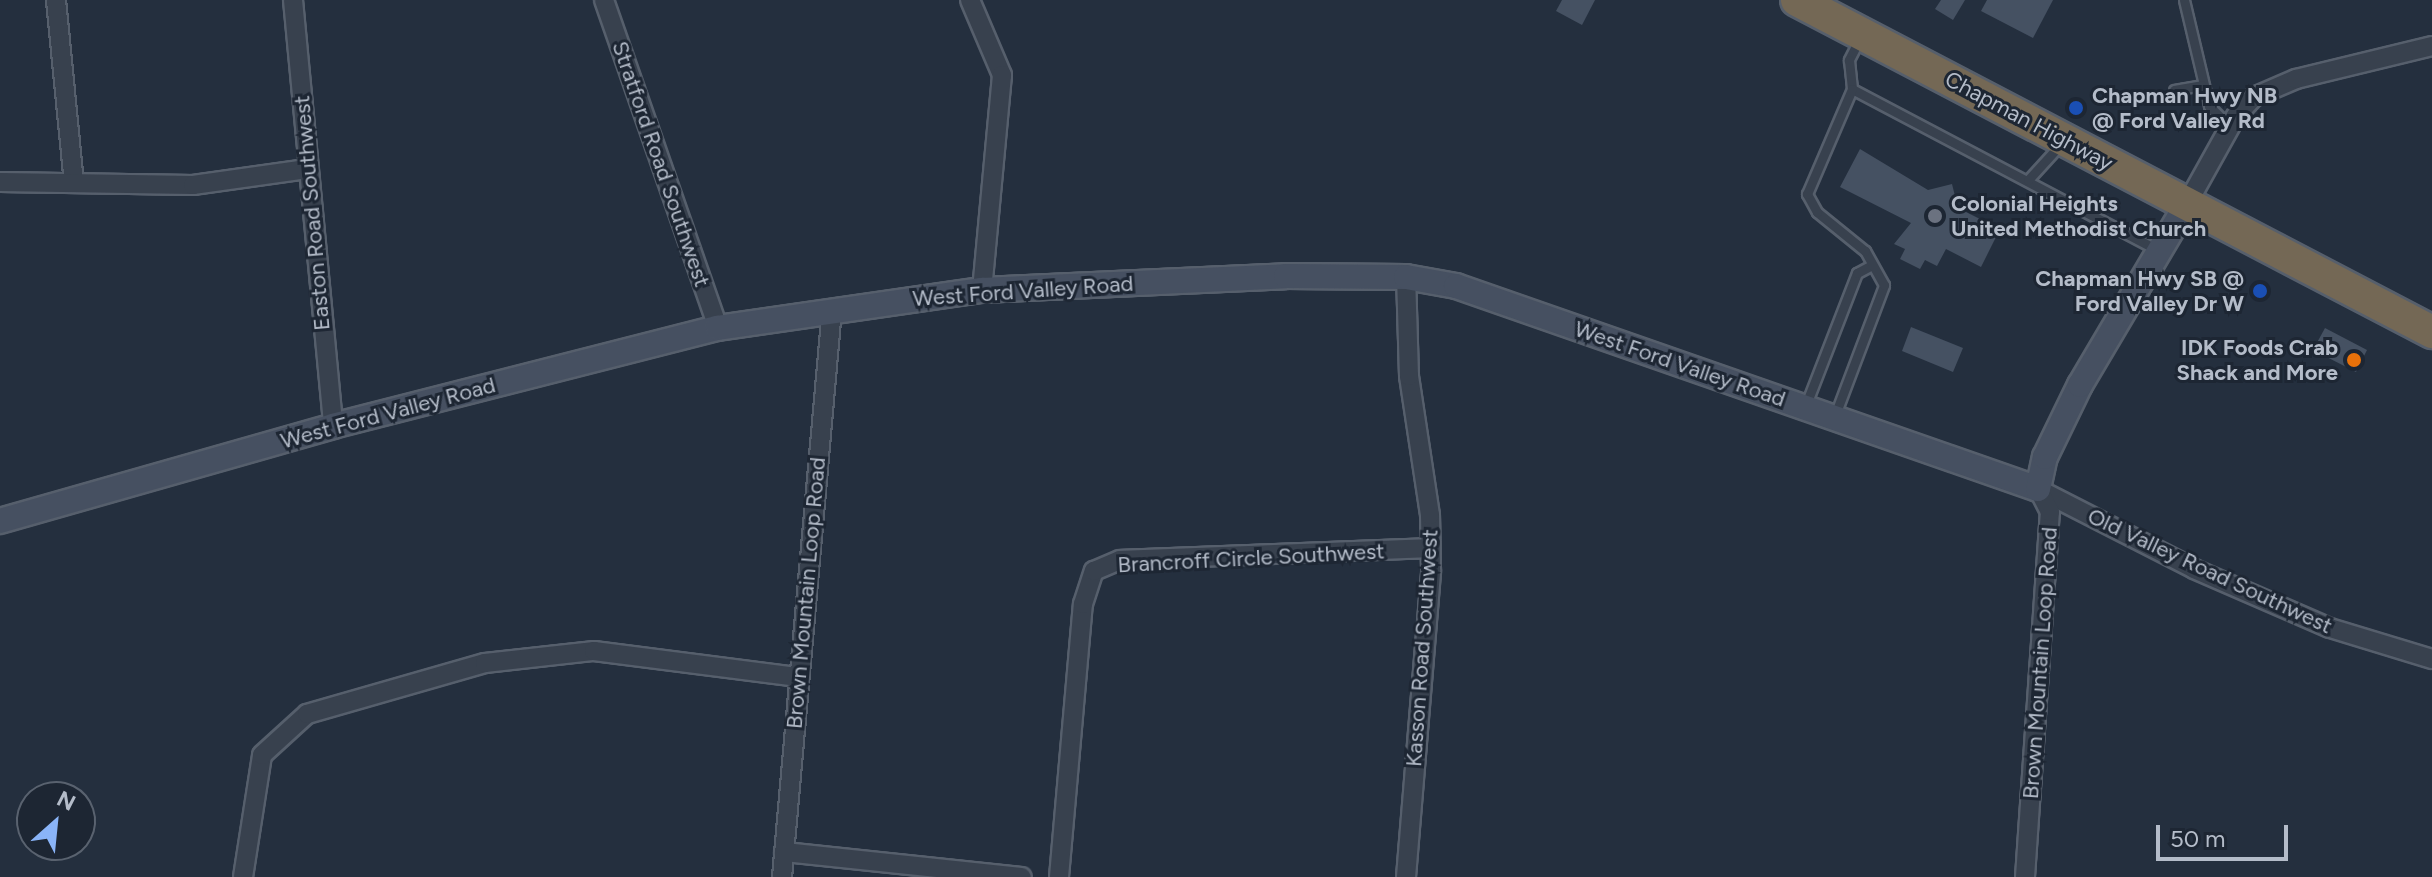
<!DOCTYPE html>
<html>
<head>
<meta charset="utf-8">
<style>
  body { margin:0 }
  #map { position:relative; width:2432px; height:877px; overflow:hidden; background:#242f3e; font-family:Figtree,sans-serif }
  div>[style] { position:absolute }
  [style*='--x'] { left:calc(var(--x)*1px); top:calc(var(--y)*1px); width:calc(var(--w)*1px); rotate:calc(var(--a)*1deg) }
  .building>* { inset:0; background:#455162 }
  .roads { filter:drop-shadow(2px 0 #565f6c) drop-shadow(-2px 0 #565f6c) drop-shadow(0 2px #565f6c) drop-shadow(0 -2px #565f6c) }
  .lane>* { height:9px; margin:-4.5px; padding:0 4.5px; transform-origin:4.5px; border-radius:4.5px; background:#38414e }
  .street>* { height:18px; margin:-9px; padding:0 9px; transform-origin:9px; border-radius:9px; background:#38414e }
  .secondary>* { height:24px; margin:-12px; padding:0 12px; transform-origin:12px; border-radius:12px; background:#465061 }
  .highway>* { height:32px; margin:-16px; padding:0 16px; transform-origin:16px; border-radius:16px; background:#746855 }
  .dots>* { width:22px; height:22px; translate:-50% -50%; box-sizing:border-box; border:4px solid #1d2633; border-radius:50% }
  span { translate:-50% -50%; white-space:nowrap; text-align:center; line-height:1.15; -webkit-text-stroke:6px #1d2633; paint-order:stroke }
  .poi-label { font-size:22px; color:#b4bcc9; font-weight:700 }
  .left { translate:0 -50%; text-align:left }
  .right { translate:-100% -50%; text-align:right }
  .street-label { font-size:22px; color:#b4bcc9 }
  .north { position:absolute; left:16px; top:781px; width:80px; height:80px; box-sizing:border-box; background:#1d2633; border:2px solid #59626f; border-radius:50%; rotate:27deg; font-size:22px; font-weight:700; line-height:32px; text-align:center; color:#b4bcc9 }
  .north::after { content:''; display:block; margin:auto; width:28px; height:36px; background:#8ab4f8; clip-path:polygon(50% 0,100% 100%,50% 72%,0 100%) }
  .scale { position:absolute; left:2156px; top:825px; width:132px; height:36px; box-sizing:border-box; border:4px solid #b4bcc9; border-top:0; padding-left:10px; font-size:24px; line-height:28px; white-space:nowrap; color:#b4bcc9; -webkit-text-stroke:6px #1d2633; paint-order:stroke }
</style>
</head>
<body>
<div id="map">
  <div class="building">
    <div style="clip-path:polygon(1562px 0,1595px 0,1582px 25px,1556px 11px)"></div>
    <div style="clip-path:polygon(1941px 0,1965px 0,1953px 20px,1935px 9px)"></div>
    <div style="clip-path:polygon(1987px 0,2053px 0,2033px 38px,1981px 11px)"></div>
    <div style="clip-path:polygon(1860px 149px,1928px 190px,1952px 184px,1958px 208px,2000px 229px,1981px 267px,1946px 249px,1937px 266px,1925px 260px,1920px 269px,1900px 259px,1905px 249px,1894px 244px,1911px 223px,1840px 187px)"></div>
    <div style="clip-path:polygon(1911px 327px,1963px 348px,1953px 372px,1902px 351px)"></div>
    <div style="clip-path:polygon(2325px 328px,2367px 350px,2356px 372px,2313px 350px)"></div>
  </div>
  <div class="roads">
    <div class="lane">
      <div style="--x:2184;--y:0;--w:109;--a:76.7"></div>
      <div style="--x:2209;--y:106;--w:30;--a:45"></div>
      <div style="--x:1860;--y:38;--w:25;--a:117"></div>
      <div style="--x:1849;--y:60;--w:29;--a:84"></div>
      <div style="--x:1852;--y:89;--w:347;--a:27.8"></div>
      <div style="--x:2174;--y:90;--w:28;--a:-10"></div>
      <div style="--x:2028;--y:180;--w:47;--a:-47.6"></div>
      <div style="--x:1805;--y:407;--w:144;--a:-68.8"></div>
      <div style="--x:1857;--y:273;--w:17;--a:-28"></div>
      <div style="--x:1835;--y:415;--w:139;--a:-69.3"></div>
      <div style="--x:1884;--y:285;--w:39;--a:-119"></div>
      <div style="--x:1865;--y:251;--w:62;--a:-140.9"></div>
      <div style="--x:1817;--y:212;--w:21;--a:-119"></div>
      <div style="--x:1807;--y:194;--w:114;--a:-66.8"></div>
    </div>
    <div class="street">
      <div style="--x:56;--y:0;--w:183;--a:84.4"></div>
      <div style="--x:293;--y:0;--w:428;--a:84.6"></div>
      <div style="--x:604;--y:0;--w:347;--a:70.8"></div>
      <div style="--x:970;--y:0;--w:82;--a:66.9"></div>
      <div style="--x:1002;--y:75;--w:216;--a:95.3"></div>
      <div style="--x:0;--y:182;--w:193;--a:0.9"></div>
      <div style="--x:193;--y:185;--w:115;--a:-8"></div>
      <div style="--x:2187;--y:204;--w:101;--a:-60.9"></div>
      <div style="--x:2236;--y:116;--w:26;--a:-47"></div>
      <div style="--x:2254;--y:97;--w:46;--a:-23.2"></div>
      <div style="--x:2296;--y:79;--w:140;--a:-13.6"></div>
      <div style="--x:2038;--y:489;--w:175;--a:27.1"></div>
      <div style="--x:2194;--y:569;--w:148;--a:23.5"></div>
      <div style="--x:2330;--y:628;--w:107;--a:16.9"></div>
      <div style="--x:784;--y:852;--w:239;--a:6"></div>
      <div style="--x:243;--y:877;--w:123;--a:-81.1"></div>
      <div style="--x:262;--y:755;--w:61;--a:-42.3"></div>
      <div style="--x:307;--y:714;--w:185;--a:-16"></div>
      <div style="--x:485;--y:663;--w:110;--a:-6.3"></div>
      <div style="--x:594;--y:651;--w:206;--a:7.3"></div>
      <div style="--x:782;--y:877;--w:570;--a:-84.97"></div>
      <div style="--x:1059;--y:877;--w:274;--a:-85"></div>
      <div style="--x:1083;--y:604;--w:35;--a:-72"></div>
      <div style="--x:1094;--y:571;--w:28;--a:-23"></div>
      <div style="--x:1120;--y:560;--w:310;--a:-2.2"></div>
      <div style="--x:1406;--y:877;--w:308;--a:-85.3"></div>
      <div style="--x:1431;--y:570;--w:55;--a:-91"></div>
      <div style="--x:1430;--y:515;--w:141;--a:-98.6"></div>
      <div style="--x:1409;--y:376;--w:99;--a:-91.7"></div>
      <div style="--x:2025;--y:877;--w:366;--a:-86.1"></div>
      <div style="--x:2050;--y:512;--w:22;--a:-117"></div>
    </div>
    <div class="secondary">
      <div style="--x:0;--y:521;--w:346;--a:-15.9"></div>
      <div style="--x:333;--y:426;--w:397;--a:-14.3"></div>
      <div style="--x:718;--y:328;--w:267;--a:-8.2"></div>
      <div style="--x:982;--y:290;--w:304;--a:-2.6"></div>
      <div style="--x:1286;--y:276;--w:120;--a:0.5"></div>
      <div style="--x:1406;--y:277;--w:51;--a:10.2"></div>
      <div style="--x:1456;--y:286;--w:616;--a:19.23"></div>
      <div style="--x:2038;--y:489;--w:33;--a:-78"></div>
      <div style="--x:2045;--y:457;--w:80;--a:-64.1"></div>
      <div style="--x:2080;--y:385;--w:210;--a:-59.4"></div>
    </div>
    <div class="highway">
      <div style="--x:1797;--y:0;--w:717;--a:27.6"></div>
    </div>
  </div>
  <div class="dots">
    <div style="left:2076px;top:108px;background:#1a4fb4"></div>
    <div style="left:1935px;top:216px;background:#6b7280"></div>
    <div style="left:2260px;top:291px;background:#1a4fb4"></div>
    <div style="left:2354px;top:360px;background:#e8710a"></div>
  </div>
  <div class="poi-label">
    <span class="left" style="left:2092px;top:108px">Chapman Hwy NB<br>@ Ford Valley Rd</span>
    <span class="left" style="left:1951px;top:216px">Colonial Heights<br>United Methodist Church</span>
    <span class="right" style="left:2244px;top:291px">Chapman Hwy SB @<br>Ford Valley Dr W</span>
    <span class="right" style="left:2338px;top:360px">IDK Foods Crab<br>Shack and More</span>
  </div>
  <div class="street-label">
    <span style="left:2029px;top:121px;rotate:28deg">Chapman Highway</span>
    <span style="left:661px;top:164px;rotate:71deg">Stratford Road Southwest</span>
    <span style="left:312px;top:213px;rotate:-95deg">Easton Road Southwest</span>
    <span style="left:1023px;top:291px;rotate:-4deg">West Ford Valley Road</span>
    <span style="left:1680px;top:364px;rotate:19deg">West Ford Valley Road</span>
    <span style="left:388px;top:413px;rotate:-15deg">West Ford Valley Road</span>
    <span style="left:1251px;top:558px;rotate:-3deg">Brancroff Circle Southwest</span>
    <span style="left:2210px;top:571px;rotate:25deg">Old Valley Road Southwest</span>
    <span style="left:806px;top:593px;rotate:-85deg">Brown Mountain Loop Road</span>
    <span style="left:1422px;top:648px;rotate:-86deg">Kasson Road Southwest</span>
    <span style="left:2040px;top:663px;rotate:-86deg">Brown Mountain Loop Road</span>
  </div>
  <div class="north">N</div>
  <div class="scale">50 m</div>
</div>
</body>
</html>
